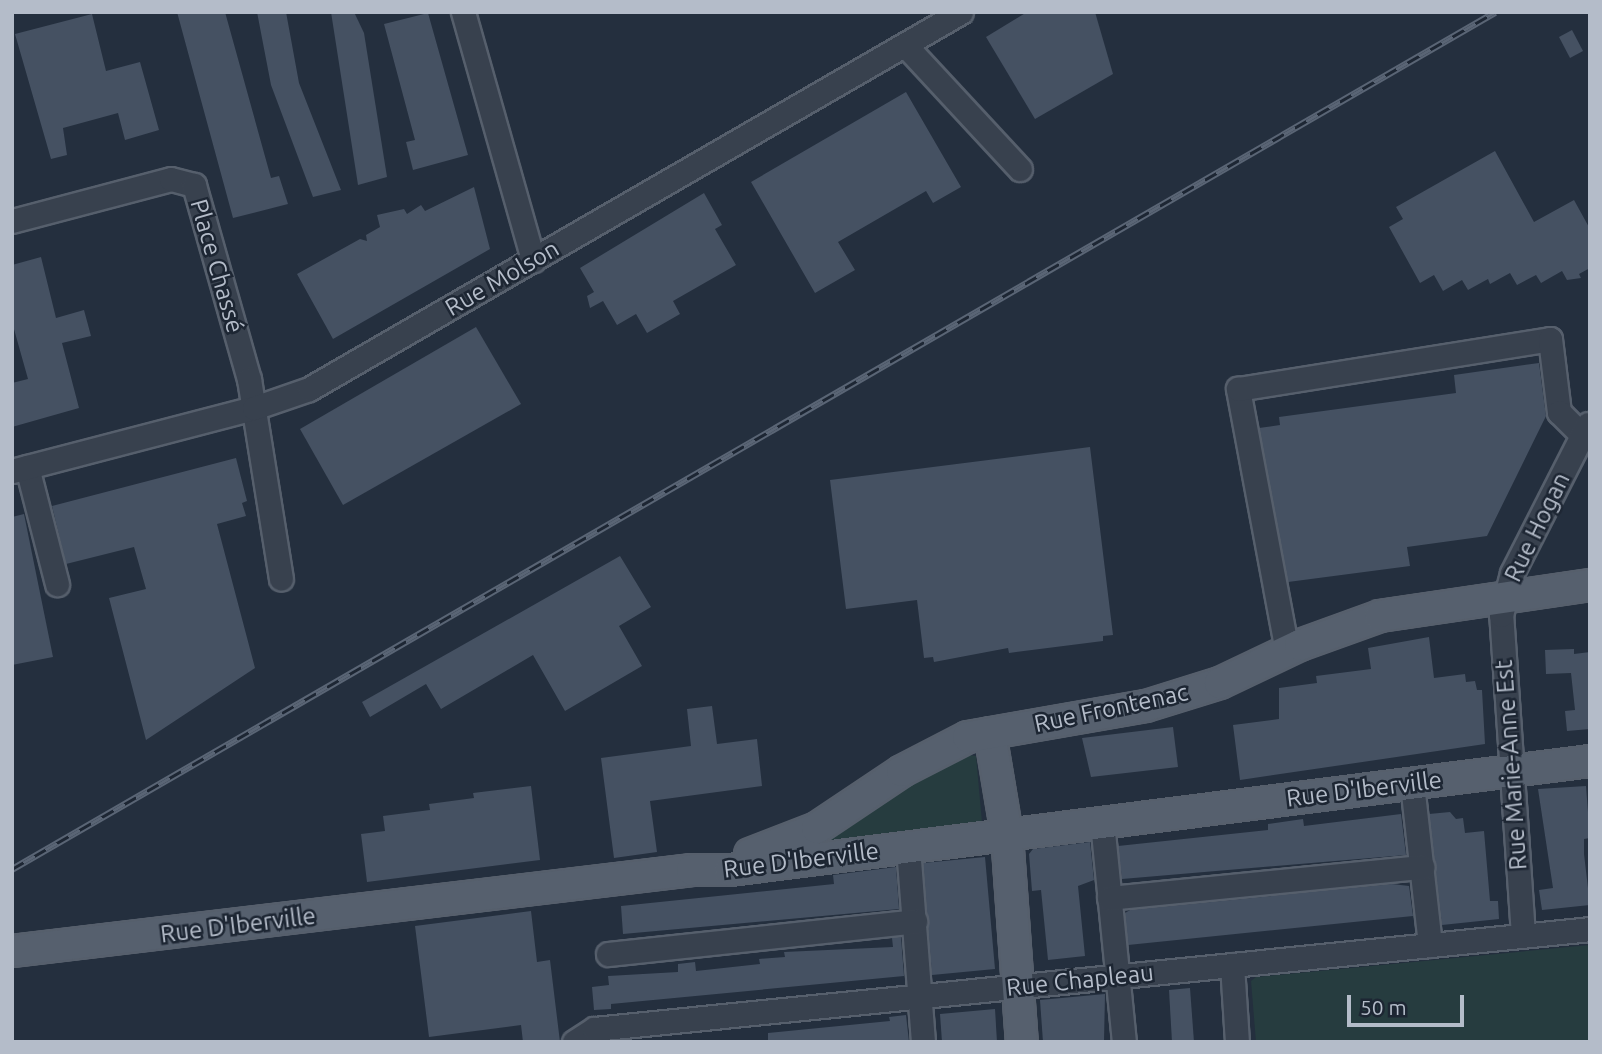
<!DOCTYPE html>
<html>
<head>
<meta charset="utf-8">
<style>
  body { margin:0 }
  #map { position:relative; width:1602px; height:1054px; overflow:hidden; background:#242f3e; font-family:Ubuntu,sans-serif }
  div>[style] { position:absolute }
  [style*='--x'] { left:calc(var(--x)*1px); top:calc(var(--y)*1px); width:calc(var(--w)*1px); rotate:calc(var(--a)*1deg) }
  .green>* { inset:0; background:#263c3f }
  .building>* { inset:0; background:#455162 }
  .roads { filter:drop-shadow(2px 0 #565f6c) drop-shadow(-2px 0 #565f6c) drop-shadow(0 2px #565f6c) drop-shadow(0 -2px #565f6c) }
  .minor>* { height:23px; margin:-11.5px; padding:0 11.5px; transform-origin:11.5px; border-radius:11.5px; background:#38414e }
  .major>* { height:30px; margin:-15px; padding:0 15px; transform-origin:15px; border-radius:15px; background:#56606e }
  .rail>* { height:7px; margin-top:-3.5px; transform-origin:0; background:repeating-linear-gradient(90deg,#1d2633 0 13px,#5a6575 0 26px); box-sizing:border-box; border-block:2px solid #5a6575 }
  span { translate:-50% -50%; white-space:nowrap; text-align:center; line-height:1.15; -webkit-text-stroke:5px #1d2633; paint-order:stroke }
  .street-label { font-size:24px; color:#b4bcc9 }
  .frame { position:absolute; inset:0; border:14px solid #b4bcc9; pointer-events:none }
  .scale { position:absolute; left:1347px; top:995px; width:117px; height:32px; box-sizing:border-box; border:4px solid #b4bcc9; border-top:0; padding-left:9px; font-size:21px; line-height:24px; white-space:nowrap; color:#b4bcc9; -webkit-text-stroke:5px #1d2633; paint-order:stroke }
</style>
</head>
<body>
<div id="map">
  <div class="green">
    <div style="clip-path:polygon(969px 755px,976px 756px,982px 822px,818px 848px,919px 780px)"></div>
    <div style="clip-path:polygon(1590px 945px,1590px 1042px,1256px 1042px,1251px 981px,1256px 977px)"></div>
  </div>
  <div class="building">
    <div style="clip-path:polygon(177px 12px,225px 12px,271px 178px,279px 176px,288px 204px,233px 218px)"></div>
    <div style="clip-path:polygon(257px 12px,286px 12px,299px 83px,341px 190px,313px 197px,271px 85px)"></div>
    <div style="clip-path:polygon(331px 12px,354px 12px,364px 33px,387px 177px,358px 185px)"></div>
    <div style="clip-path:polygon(1027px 12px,1095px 12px,1113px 74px,1035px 119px,986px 37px)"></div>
    <div style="clip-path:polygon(428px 13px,468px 155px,413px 170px,406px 142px,415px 140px,384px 24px)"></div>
    <div style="clip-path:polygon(92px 14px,106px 71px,140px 62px,159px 130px,125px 140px,118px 113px,63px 128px,67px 155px,51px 159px,15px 34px)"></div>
    <div style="clip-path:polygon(1572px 30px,1583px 51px,1570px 58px,1559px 37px)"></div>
    <div style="clip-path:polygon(906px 92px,961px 187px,933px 203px,926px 191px,838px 242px,855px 270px,815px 293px,751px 182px)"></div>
    <div style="clip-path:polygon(1495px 151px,1534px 222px,1574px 200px,1590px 229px,1590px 268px,1579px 274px,1581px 278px,1567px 280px,1562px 271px,1541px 283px,1536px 275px,1517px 285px,1510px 273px,1490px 284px,1488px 279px,1468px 290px,1462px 280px,1443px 291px,1434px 275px,1420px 283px,1389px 227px,1403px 219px,1396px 207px)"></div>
    <div style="clip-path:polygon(474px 187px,490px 249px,333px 339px,297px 274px,360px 239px,367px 241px,366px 235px,380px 227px,377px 215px,404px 209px,407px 214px,421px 205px,425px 211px)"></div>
    <div style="clip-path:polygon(704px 193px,722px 225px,715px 229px,736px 265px,673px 301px,680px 314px,647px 333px,636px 314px,617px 325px,603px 301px,590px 308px,587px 296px,594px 292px,580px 268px)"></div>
    <div style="clip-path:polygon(41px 257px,56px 318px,84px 310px,91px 336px,62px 343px,79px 408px,12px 427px,12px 383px,28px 379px,12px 322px,12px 265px)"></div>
    <div style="clip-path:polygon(476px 327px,521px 404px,343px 505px,300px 429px)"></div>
    <div style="clip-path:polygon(1539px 363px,1546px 416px,1487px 536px,1407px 547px,1410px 566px,1288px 582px,1259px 428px,1280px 425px,1279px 417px,1456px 393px,1454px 375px)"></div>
    <div style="clip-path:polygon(1090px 447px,1113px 635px,1103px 636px,1103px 641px,1009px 653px,1008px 648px,934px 662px,933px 657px,924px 658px,917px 600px,846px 609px,830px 480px)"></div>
    <div style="clip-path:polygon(236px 458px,247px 501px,242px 503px,246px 516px,217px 524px,255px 668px,146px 740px,109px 598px,146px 589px,134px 547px,66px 564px,52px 506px)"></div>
    <div style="clip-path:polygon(24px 514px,53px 657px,12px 665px,12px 517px)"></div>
    <div style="clip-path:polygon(620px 556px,651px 607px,619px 626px,642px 666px,565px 711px,533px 655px,441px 709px,426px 684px,370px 717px,362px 702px)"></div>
    <div style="clip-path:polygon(1429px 637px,1434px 678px,1465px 674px,1466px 682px,1475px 681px,1477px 690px,1482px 690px,1485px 744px,1240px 780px,1233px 725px,1279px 719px,1279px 688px,1317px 683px,1316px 676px,1371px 669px,1368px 648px)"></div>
    <div style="clip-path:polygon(1574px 649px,1574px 654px,1590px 652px,1590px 729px,1567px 731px,1565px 711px,1575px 710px,1571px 673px,1546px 674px,1545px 650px)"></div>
    <div style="clip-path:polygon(712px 706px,717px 744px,757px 739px,762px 786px,650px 801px,657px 852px,614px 858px,601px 758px,691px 746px,687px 709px)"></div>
    <div style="clip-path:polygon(1173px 727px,1178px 767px,1091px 777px,1082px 738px)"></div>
    <div style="clip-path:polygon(531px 786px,540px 860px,367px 882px,361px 834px,385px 831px,383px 816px,430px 810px,429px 804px,474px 798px,473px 793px)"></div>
    <div style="clip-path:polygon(1586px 786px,1590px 838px,1584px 839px,1584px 854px,1590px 905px,1542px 910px,1539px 890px,1553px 888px,1538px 789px)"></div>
    <div style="clip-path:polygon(1450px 812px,1456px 819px,1463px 818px,1465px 833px,1484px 831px,1490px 901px,1498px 901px,1499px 919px,1442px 925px,1429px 814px)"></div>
    <div style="clip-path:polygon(1401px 814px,1406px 855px,1122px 879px,1118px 846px,1268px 830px,1268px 824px,1303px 819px,1304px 826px)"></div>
    <div style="clip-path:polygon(1090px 842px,1094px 880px,1078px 886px,1085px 956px,1048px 960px,1041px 890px,1032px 891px,1029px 854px,1033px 849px)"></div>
    <div style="clip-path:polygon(985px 857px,995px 969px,932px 975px,923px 863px)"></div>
    <div style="clip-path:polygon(896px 867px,899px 909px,623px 934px,621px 906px,834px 884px,833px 875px)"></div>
    <div style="clip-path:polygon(1392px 884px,1409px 886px,1413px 916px,1128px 945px,1125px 913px,1130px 910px)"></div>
    <div style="clip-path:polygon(531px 911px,537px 962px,550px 960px,560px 1042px,523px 1042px,521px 1025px,429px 1037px,415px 926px)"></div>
    <div style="clip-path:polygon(901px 937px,904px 976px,611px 1004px,611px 1009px,594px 1010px,592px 987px,609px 985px,608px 976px,678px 972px,678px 964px,695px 962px,696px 971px,760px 964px,759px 959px,785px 957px,784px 952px,893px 947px,892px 938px)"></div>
    <div style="clip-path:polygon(1190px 988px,1194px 1042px,1172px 1042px,1169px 990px)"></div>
    <div style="clip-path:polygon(1105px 994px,1104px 1041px,1043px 1042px,1040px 1000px)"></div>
    <div style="clip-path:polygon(995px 1009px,997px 1042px,942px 1042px,940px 1014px)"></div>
    <div style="clip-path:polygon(906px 1015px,909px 1042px,768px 1042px,768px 1033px,890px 1021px,889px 1017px)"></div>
  </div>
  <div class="roads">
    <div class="minor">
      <div style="--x:463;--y:12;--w:258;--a:74.2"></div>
      <div style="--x:905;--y:45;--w:169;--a:47.2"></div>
      <div style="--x:12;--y:221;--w:164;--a:-14.8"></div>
      <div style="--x:171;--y:179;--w:24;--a:15"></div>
      <div style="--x:194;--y:185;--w:202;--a:74.2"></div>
      <div style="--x:249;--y:379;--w:202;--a:80.9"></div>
      <div style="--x:27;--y:467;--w:121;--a:75.6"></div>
      <div style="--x:12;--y:471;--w:250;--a:-14.6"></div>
      <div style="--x:254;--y:408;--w:58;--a:-19.1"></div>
      <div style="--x:309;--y:389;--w:753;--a:-30.04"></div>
      <div style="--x:1287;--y:651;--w:267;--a:-100.6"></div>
      <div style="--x:1238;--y:389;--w:316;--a:-9.1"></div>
      <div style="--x:1550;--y:339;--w:74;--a:83"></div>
      <div style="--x:1559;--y:412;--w:33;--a:45"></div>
      <div style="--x:1412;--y:784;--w:162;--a:83.6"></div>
      <div style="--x:1102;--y:822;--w:221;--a:84.3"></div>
      <div style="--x:908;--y:847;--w:196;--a:85.6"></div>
      <div style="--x:1109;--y:898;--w:315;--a:-5.7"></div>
      <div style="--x:1523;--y:935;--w:321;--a:-93.9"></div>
      <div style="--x:1501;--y:615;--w:43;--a:-75.3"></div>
      <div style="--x:1512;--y:573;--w:167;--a:-63"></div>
      <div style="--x:608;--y:954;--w:309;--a:-6.1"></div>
      <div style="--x:1232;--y:965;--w:77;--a:86.3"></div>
      <div style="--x:574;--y:1042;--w:24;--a:-33"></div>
      <div style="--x:594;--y:1029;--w:1001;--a:-5.73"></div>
    </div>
    <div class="major">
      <div style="--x:990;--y:733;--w:103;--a:80.5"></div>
      <div style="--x:1007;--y:835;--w:208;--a:85.9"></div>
      <div style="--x:750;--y:854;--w:72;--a:-21.2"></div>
      <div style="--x:817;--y:828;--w:102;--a:-33.8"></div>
      <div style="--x:902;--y:771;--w:74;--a:-27.3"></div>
      <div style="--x:968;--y:737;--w:181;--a:-9.9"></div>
      <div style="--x:1146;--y:706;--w:77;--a:-17.3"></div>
      <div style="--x:1220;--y:683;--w:89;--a:-25.4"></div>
      <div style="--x:1300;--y:645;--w:85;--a:-19.9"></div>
      <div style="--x:1380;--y:616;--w:212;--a:-8.4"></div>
      <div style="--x:12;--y:951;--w:685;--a:-6.79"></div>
      <div style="--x:692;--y:870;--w:38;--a:0"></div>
      <div style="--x:730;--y:870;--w:867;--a:-7.22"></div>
    </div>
  </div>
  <div class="rail">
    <div style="--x:12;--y:869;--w:1713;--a:-30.02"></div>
  </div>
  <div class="street-label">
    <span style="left:217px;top:266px;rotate:74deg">Place Chassé</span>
    <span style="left:502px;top:278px;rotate:-30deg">Rue Molson</span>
    <span style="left:1537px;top:527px;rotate:-64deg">Rue Hogan</span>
    <span style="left:1111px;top:708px;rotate:-12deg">Rue Frontenac</span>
    <span style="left:1511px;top:765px;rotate:-94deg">Rue Marie-Anne Est</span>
    <span style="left:1364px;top:789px;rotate:-7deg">Rue D'Iberville</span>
    <span style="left:801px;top:860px;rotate:-7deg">Rue D'Iberville</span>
    <span style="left:238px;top:925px;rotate:-7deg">Rue D'Iberville</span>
    <span style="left:1080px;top:980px;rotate:-6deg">Rue Chapleau</span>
  </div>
  <div class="frame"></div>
  <div class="scale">50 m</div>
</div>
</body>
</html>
